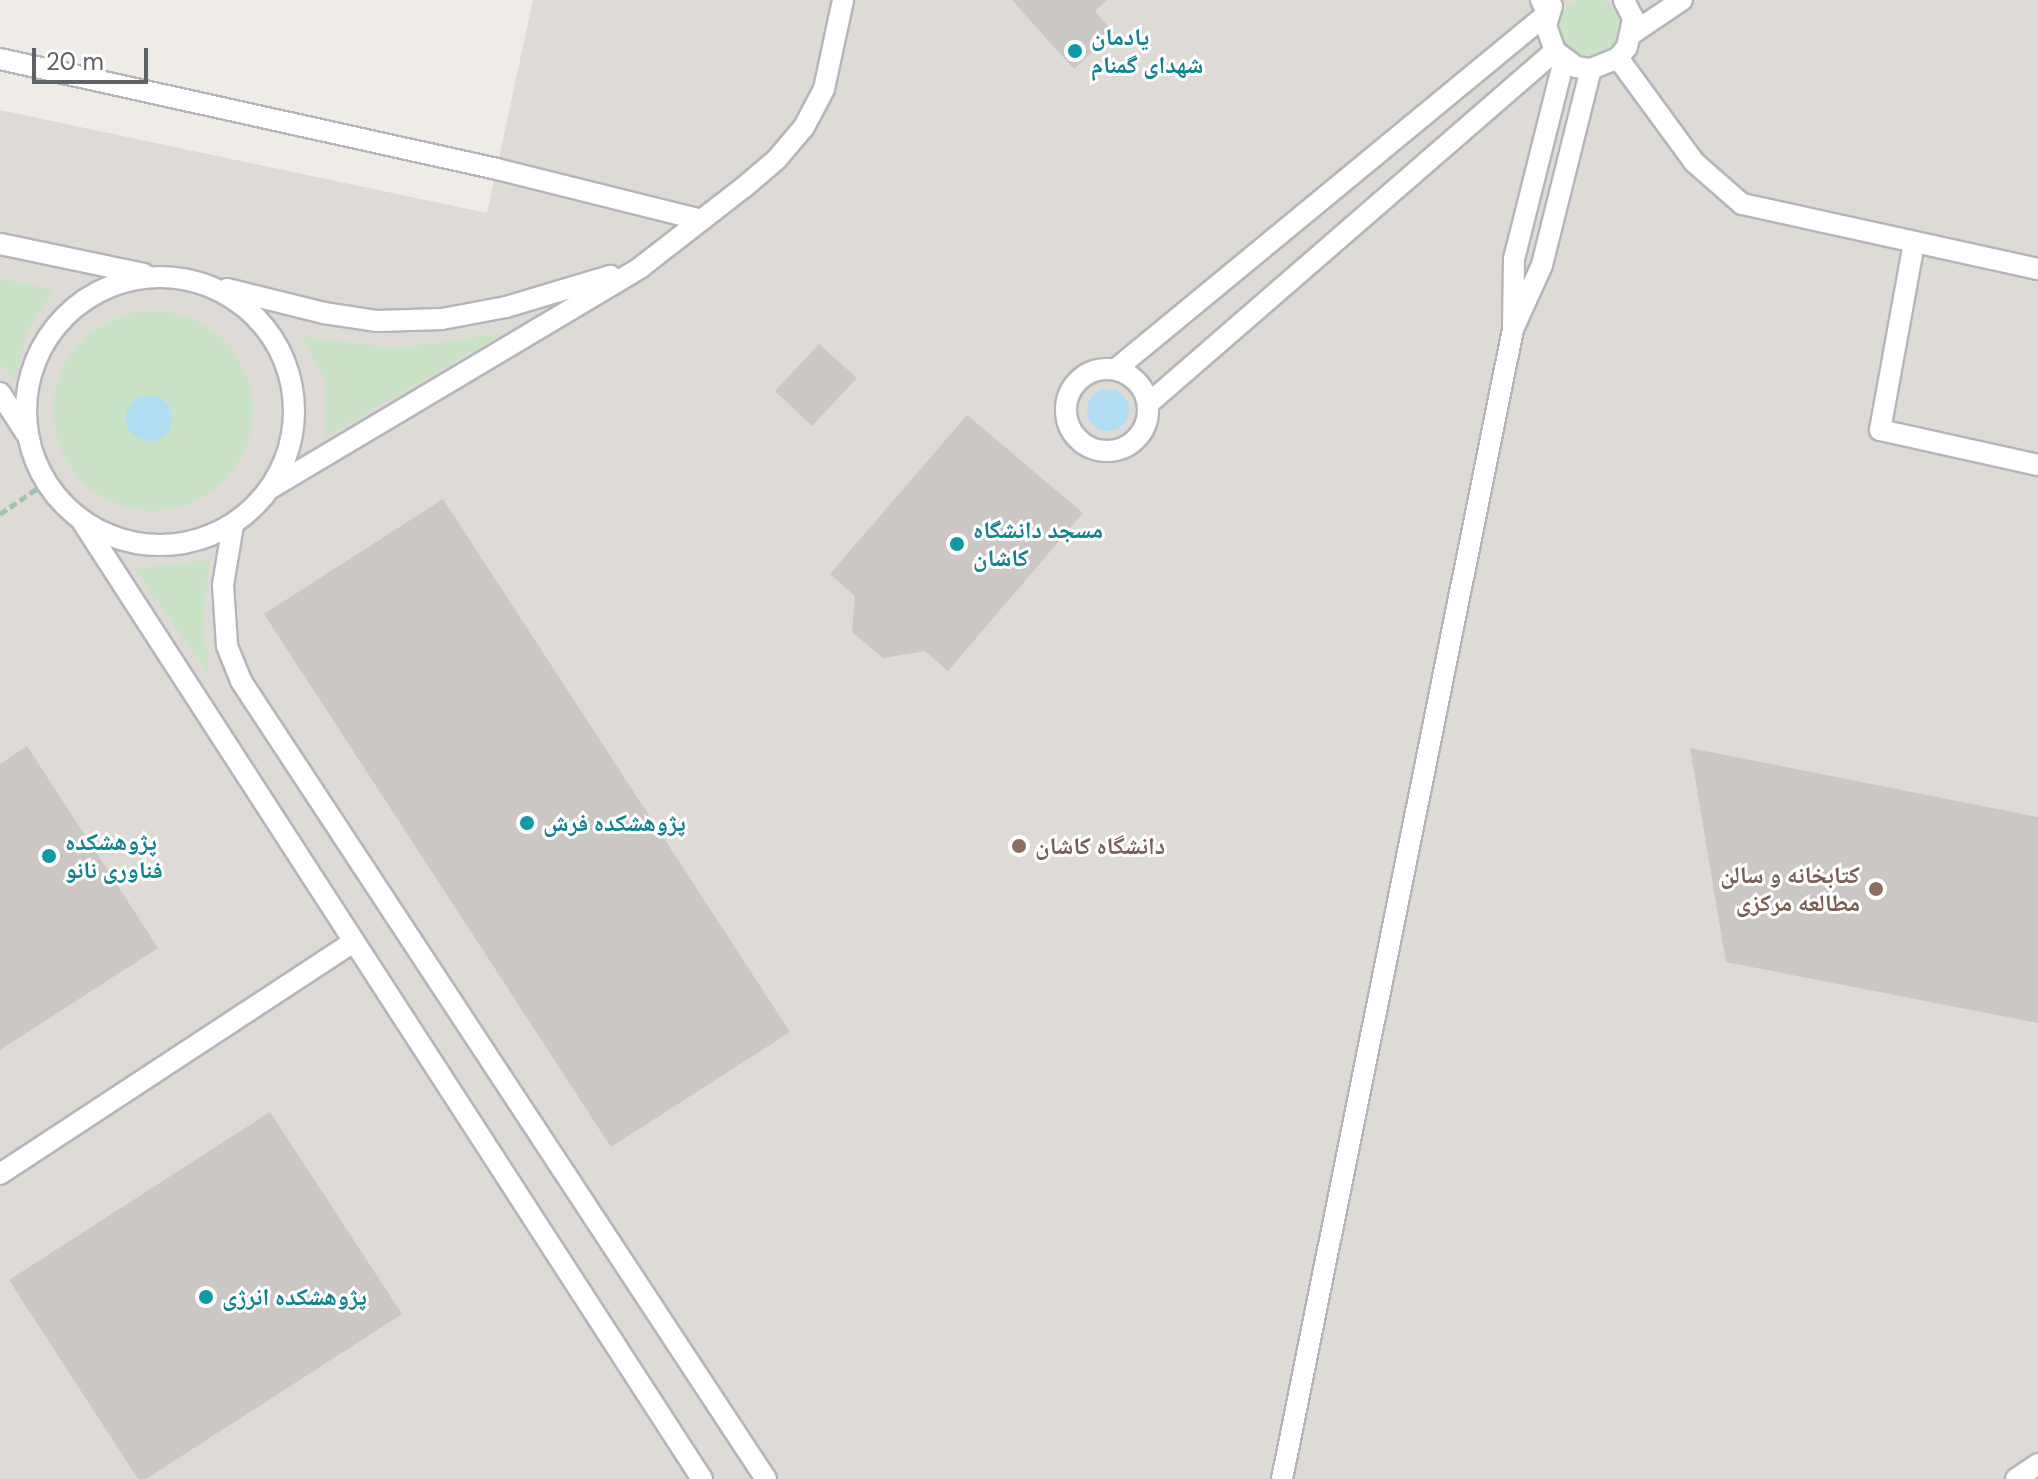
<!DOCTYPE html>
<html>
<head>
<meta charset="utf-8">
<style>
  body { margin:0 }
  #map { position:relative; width:2038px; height:1479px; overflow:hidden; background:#efece8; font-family:"DM Sans","Noto Naskh Arabic",sans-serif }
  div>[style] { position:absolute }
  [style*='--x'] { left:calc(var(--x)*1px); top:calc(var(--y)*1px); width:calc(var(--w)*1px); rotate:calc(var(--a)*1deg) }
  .education>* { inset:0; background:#dedbd6 }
  .green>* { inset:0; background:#cae3c7 }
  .round { border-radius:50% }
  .water>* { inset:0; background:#b2def4 }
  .building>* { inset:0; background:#cac7c4 }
  .path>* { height:5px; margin-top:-2.5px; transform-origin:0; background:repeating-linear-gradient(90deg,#a1c3a8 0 8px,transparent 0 12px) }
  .roads { filter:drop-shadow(2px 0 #b4b7ba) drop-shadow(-2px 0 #b4b7ba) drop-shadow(0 2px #b4b7ba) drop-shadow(0 -2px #b4b7ba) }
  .lane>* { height:20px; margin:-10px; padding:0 10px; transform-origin:10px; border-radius:10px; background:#fff }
  .lane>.ring { margin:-10px; padding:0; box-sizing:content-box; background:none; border:20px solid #fff; border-radius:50% }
  .dots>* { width:22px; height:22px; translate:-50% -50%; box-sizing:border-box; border:4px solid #fff; border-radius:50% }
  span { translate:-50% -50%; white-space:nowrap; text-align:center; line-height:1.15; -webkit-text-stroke:6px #fff; paint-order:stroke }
  .culture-label { font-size:24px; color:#0d838f; font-weight:700 }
  .left { translate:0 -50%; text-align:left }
  .education-label { font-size:24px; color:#785e54; font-weight:700 }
  .right { translate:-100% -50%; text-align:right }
  .scale { position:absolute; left:32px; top:48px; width:116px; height:36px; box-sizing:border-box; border:4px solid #5f6266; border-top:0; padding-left:10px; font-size:24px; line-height:28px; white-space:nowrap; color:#5f6266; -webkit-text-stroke:6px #fff; paint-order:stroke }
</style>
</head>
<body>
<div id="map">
  <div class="education">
    <div style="clip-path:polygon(533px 0,2038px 0,2038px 1479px,0 1479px,0 110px,487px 213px)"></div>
  </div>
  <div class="green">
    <div class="round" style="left:1559px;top:-3px;width:62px;height:62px"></div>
    <div style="clip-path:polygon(0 278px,55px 290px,28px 330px,15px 382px,0 362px)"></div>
    <div class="round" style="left:53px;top:311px;width:200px;height:200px"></div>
    <div style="clip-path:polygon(505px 333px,325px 437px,325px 379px,300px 336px,394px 348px)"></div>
    <div style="clip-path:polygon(210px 560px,203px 618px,209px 675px,134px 568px)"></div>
  </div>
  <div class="water">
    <div class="round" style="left:1087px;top:389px;width:42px;height:42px"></div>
    <div class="round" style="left:126px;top:395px;width:46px;height:46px"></div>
  </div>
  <div class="building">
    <div style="clip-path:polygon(1012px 0,1107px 0,1095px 11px,1113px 32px,1074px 69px)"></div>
    <div style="clip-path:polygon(819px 344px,857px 378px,812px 426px,775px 391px)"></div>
    <div style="clip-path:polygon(967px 415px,1083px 513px,948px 671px,925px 651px,883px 658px,852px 632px,855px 596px,830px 574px)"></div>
    <div style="clip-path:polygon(443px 499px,790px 1032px,611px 1147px,264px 614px)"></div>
    <div style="clip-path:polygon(27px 746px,158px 948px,0 1050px,0 764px)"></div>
    <div style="clip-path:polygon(1690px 748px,2038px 817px,2038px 1023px,1726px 962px)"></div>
    <div style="clip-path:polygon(270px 1112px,402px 1314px,146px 1479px,138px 1479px,9px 1280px)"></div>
  </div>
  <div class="path">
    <div style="--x:0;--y:514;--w:55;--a:-34.6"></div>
  </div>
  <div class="roads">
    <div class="lane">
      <div style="--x:1552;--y:6;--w:21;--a:107"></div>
      <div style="--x:1546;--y:26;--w:27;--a:70"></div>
      <div style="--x:1555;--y:51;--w:26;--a:37"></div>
      <div style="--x:1576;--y:67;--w:15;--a:8"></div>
      <div style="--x:1591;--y:69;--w:29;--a:-22"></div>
      <div style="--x:1618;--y:58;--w:14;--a:-51"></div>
      <div style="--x:1627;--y:47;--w:30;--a:-78"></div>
      <div style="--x:1633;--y:18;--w:20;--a:-117"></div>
      <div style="--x:1633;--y:33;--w:59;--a:-34"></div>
      <div style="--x:1618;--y:58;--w:129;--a:53.8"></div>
      <div style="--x:1694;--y:162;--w:64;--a:41.2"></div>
      <div style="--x:1742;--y:204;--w:303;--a:12.4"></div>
      <div style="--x:0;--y:59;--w:509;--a:12.48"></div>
      <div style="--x:497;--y:169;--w:211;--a:14"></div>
      <div style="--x:1564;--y:60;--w:205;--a:104.1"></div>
      <div style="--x:1514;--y:259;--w:70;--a:90.8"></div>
      <div style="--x:1513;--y:329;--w:70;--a:-65.6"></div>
      <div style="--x:1542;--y:265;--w:202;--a:-76"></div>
      <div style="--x:1914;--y:243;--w:190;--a:100.3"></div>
      <div style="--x:1880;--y:430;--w:162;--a:12.5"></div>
      <div style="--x:0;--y:244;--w:147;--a:11.8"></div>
      <div class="ring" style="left:26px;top:277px;width:248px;height:248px"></div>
      <div style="--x:227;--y:289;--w:100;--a:13.9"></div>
      <div style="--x:324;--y:313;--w:54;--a:8.6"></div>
      <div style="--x:377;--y:321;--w:65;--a:-1.8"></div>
      <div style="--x:442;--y:319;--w:65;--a:-10.6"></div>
      <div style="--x:506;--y:307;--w:109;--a:-16.6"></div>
      <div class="ring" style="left:1066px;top:369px;width:62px;height:62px"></div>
      <div style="--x:1116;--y:369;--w:560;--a:-39.49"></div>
      <div style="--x:1548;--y:13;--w:15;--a:-118"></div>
      <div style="--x:0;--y:393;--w:48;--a:57"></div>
      <div style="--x:1148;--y:404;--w:539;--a:-40.94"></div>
      <div style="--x:271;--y:488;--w:431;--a:-30.8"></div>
      <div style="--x:641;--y:267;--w:129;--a:-37.8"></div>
      <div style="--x:743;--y:188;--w:43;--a:-40.3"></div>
      <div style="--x:776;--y:160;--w:43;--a:-49.7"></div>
      <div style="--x:804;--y:127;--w:43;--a:-62.2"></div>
      <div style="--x:824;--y:89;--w:91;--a:-77.9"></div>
      <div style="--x:82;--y:521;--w:1141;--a:57.09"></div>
      <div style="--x:233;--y:525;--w:61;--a:99.5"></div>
      <div style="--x:223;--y:585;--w:61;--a:86.2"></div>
      <div style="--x:227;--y:646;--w:38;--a:68"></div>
      <div style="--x:241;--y:681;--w:955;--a:56.66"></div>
      <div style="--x:0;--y:1174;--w:422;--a:-33.3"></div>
      <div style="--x:1282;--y:1479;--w:1173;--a:-78.64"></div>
      <div style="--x:2016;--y:1479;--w:27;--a:-34"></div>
    </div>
  </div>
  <div class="dots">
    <div style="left:1075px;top:51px;background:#0f9aa8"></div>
    <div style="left:957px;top:544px;background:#0f9aa8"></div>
    <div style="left:527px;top:823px;background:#0f9aa8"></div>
    <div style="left:1019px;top:846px;background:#8d6e63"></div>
    <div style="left:49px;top:856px;background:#0f9aa8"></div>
    <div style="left:1876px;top:889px;background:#8d6e63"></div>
    <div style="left:206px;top:1297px;background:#0f9aa8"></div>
  </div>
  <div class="culture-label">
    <span class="left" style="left:1091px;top:51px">یادمان<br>شهدای گمنام</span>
    <span class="left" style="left:973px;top:544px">مسجد دانشگاه<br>کاشان</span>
    <span class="left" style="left:543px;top:823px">پژوهشکده فرش</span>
    <span class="left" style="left:65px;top:856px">پژوهشکده<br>فناوری نانو</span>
    <span class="left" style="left:222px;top:1297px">پژوهشکده انرژی</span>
  </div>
  <div class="education-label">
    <span class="left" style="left:1035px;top:846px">دانشگاه کاشان</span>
    <span class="right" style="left:1860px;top:889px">کتابخانه و سالن<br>مطالعه مرکزی</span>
  </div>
  <div class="scale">20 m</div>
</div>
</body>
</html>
